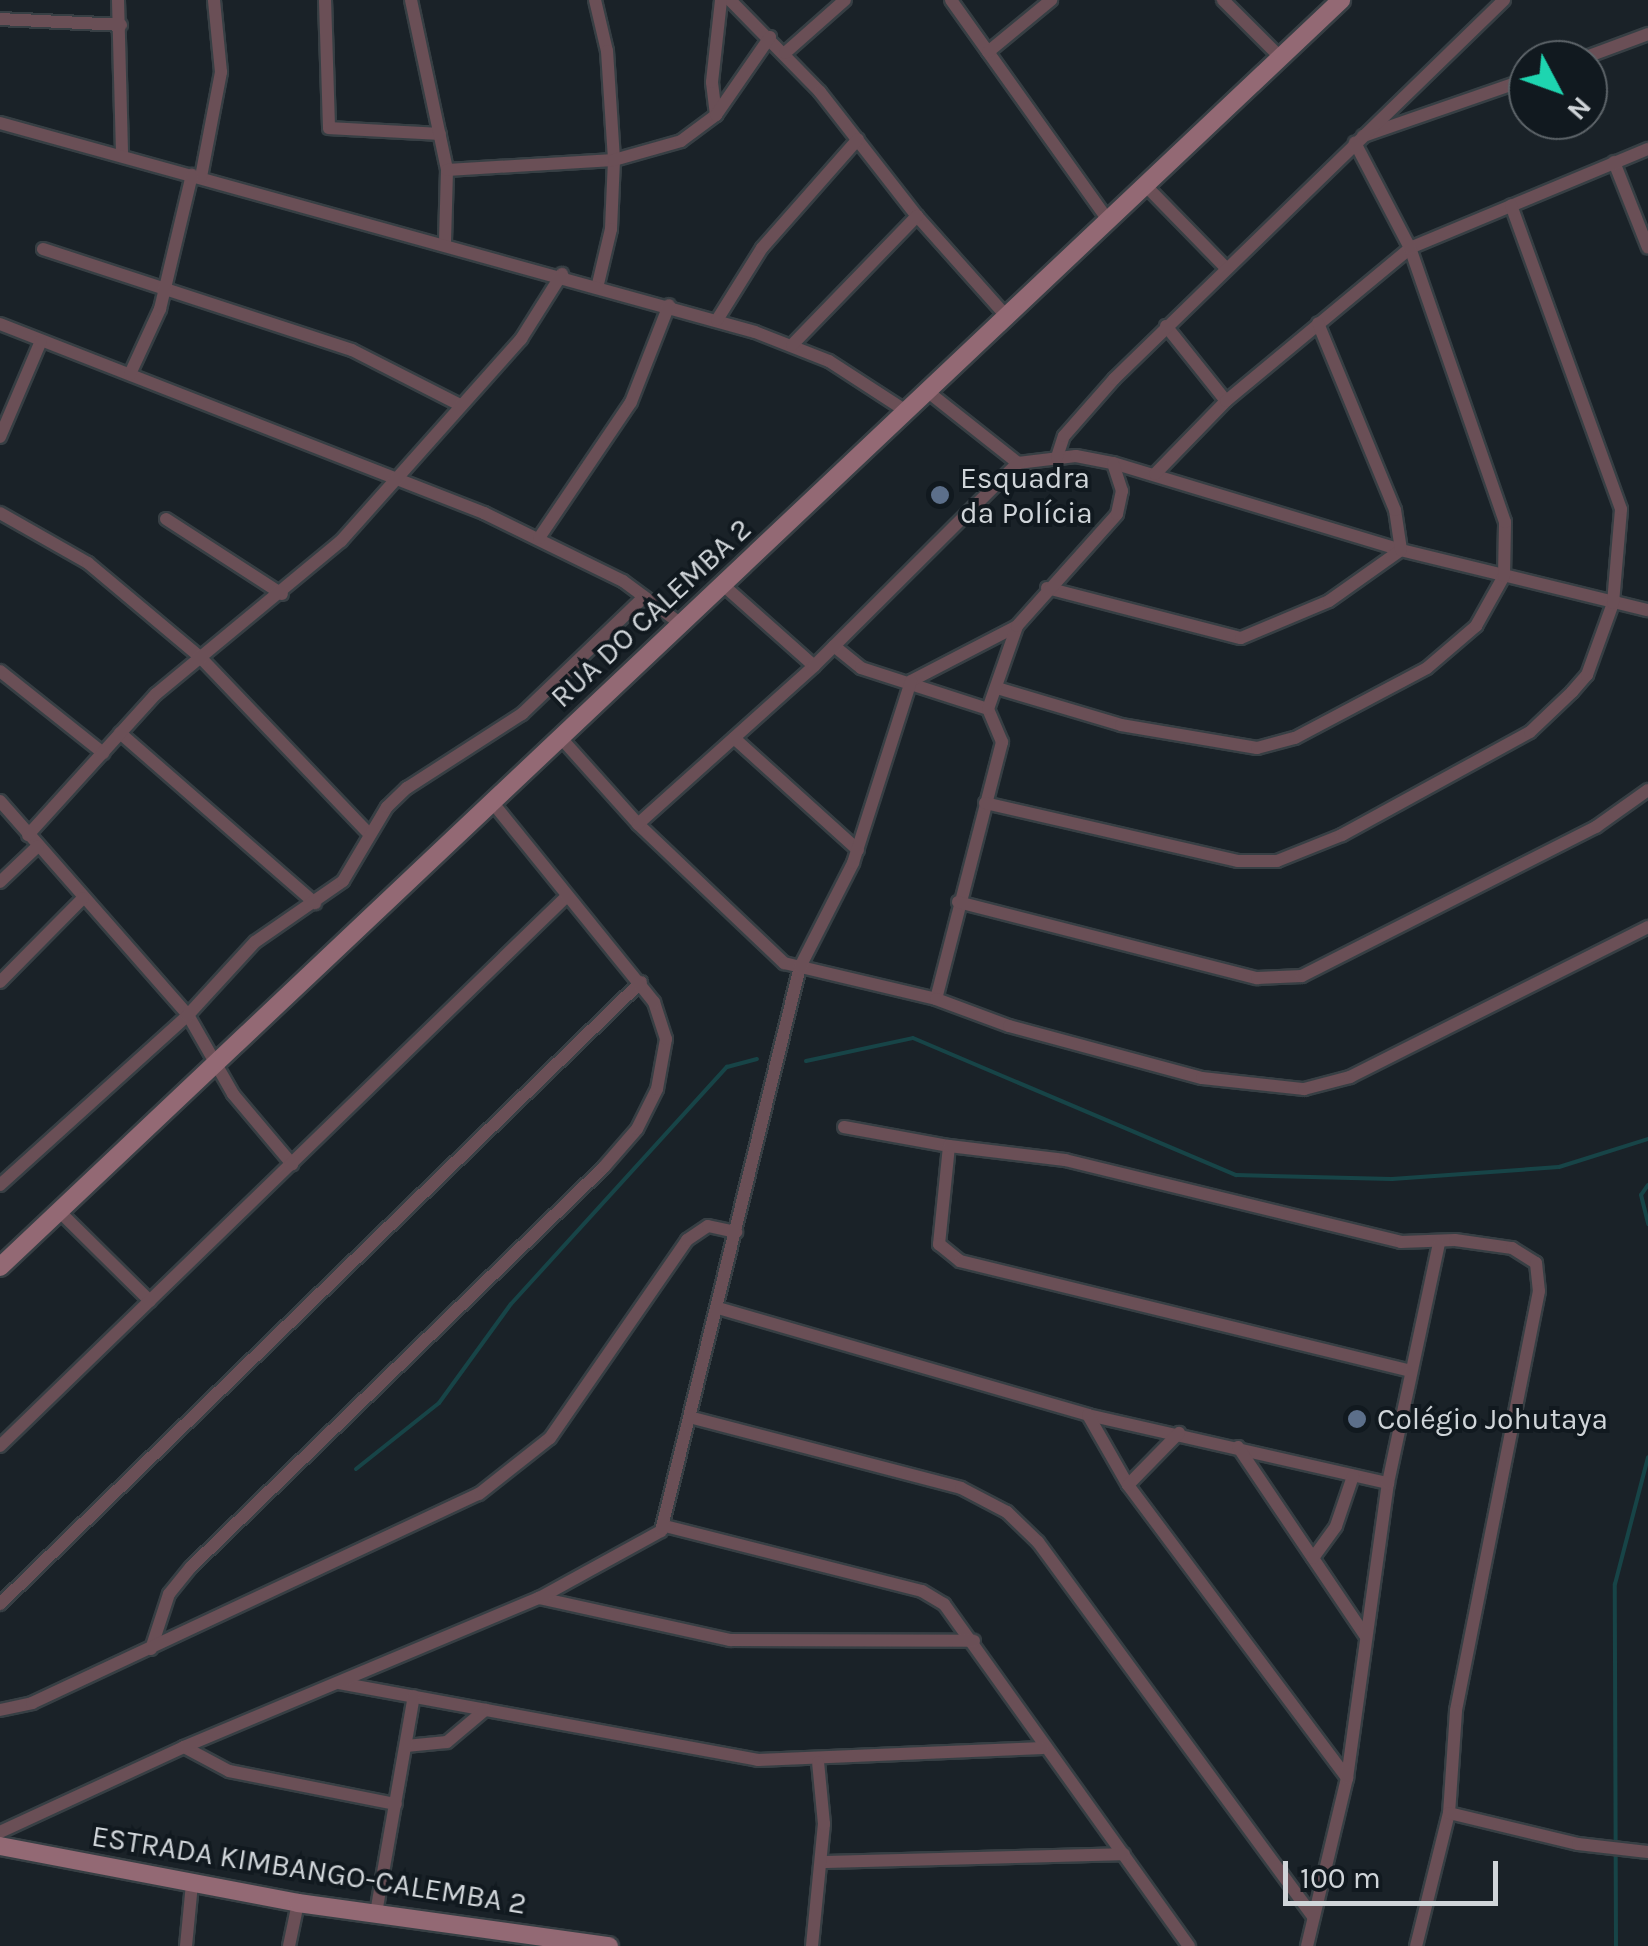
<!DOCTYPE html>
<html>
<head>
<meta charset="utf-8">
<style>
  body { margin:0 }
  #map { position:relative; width:1648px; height:1946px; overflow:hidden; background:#1a2228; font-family:Karla,sans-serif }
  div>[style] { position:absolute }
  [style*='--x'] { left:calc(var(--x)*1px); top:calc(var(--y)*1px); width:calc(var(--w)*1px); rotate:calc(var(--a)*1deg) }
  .stream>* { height:4px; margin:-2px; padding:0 2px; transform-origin:2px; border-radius:2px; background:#174447 }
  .roads { filter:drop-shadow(2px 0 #373f44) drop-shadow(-2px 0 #373f44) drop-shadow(0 2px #373f44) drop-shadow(0 -2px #373f44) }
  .minor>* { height:12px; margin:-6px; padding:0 6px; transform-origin:6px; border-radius:6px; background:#6a4f56 }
  .secondary>* { height:18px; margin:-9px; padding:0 9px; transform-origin:9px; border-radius:9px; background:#936974 }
  .dots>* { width:28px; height:28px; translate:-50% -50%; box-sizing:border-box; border:5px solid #11191f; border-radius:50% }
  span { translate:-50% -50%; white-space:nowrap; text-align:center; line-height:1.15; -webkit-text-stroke:8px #11191f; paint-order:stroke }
  .poi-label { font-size:30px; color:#d0d5d9 }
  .left { translate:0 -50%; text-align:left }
  .street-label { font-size:30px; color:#d0d5d9 }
  .north { position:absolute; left:1508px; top:40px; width:100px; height:100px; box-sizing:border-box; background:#11191f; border:2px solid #5d6469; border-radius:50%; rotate:131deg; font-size:28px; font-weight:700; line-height:40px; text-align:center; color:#d0d5d9 }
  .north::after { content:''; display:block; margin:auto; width:35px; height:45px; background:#1ed5b0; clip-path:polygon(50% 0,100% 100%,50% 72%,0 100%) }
  .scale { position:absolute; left:1283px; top:1861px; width:215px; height:45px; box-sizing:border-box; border:5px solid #d0d5d9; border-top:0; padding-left:12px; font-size:30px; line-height:35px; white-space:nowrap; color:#d0d5d9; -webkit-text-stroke:8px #11191f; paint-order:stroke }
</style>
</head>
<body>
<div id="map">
  <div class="stream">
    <div style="--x:806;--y:1061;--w:109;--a:-12.1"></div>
    <div style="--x:913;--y:1038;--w:351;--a:23"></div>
    <div style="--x:1236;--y:1175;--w:156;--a:1.5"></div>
    <div style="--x:1392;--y:1179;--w:167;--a:-4.1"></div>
    <div style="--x:1559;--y:1167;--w:93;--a:-17.5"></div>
    <div style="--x:1648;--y:1185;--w:12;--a:125"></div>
    <div style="--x:1641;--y:1195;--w:30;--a:76"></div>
    <div style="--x:356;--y:1469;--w:106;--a:-38.5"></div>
    <div style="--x:439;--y:1403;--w:122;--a:-54"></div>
    <div style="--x:511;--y:1304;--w:321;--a:-47.7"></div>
    <div style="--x:727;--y:1067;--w:31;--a:-15"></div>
    <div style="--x:1616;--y:1946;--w:362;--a:-90.2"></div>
    <div style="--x:1615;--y:1584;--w:131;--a:-75.4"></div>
  </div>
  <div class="roads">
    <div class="minor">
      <div style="--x:118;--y:0;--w:156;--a:88.5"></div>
      <div style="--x:325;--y:0;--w:128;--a:88.2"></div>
      <div style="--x:329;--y:128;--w:111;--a:3.1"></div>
      <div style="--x:411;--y:0;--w:174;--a:78"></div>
      <div style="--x:447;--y:170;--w:73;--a:91.6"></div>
      <div style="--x:595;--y:0;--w:52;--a:76.8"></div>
      <div style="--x:607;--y:51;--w:109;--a:86.3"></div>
      <div style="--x:614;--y:160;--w:69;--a:92.5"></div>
      <div style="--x:611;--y:229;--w:57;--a:103.3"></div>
      <div style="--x:730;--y:0;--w:129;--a:45.6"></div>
      <div style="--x:820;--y:92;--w:157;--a:52"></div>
      <div style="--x:917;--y:216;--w:134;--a:48.3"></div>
      <div style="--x:951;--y:0;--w:270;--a:54.5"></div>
      <div style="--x:1223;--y:0;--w:81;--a:45"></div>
      <div style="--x:0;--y:19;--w:121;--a:2.8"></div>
      <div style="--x:988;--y:52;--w:82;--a:-39.5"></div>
      <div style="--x:785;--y:53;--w:80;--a:-41.5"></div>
      <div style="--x:1578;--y:60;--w:75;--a:-20.4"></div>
      <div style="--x:716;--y:115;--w:33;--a:-97"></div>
      <div style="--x:712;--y:82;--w:82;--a:-83.7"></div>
      <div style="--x:0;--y:123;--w:783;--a:15.47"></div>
      <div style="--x:755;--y:332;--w:79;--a:21.4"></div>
      <div style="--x:829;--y:361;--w:92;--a:33"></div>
      <div style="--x:1363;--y:136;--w:175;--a:-19.1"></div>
      <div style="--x:1614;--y:162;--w:92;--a:68.4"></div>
      <div style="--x:447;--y:170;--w:167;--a:-3.4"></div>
      <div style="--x:614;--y:160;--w:70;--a:-15.8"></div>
      <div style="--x:681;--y:141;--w:44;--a:-36.6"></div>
      <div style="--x:716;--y:115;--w:95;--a:-55.3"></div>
      <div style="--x:201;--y:177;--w:107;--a:-79.2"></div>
      <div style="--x:221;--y:72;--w:72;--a:-95.6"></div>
      <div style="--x:1145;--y:185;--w:116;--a:45.7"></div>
      <div style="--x:43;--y:249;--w:325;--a:18.1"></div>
      <div style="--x:352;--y:350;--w:121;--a:27"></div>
      <div style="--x:717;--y:320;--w:85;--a:-58"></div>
      <div style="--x:762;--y:248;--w:145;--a:-48.6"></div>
      <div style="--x:0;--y:324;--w:520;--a:21.33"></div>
      <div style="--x:484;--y:513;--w:155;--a:26.1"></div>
      <div style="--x:623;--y:581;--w:72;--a:36.6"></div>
      <div style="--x:1166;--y:326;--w:96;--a:51.3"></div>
      <div style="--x:792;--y:345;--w:180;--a:-45.9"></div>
      <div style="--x:130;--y:374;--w:72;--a:-65.2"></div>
      <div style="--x:160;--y:309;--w:138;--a:-76.6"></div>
      <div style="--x:927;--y:391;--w:116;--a:38.4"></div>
      <div style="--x:1018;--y:463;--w:58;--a:-6.9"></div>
      <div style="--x:1076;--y:456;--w:38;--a:11"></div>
      <div style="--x:1113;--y:463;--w:301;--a:16.8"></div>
      <div style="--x:1401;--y:550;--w:254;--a:13.7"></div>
      <div style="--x:0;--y:437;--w:104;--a:-66.9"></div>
      <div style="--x:1057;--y:457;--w:22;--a:-72"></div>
      <div style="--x:1064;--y:436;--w:76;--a:-48.7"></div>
      <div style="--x:1114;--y:379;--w:544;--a:-44.18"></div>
      <div style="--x:1155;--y:474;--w:102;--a:-45.8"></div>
      <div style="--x:1226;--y:401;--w:239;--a:-39.7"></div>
      <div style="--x:1410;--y:248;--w:258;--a:-22.6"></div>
      <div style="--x:0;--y:513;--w:101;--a:29.6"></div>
      <div style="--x:88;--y:563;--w:146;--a:40"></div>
      <div style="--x:200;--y:657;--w:245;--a:46.3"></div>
      <div style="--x:166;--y:519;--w:138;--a:32.9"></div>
      <div style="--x:539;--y:538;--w:164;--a:-55.9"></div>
      <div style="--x:631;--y:402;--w:104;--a:-68.6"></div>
      <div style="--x:722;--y:584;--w:123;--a:41.7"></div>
      <div style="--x:1047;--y:588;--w:200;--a:14.5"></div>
      <div style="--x:1241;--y:638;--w:95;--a:-22.8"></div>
      <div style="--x:1329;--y:601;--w:88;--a:-35.3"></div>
      <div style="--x:1401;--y:550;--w:40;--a:-98.5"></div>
      <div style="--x:1395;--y:510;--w:202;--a:-112.4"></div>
      <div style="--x:834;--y:646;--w:35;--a:39"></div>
      <div style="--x:861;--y:668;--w:133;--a:17.9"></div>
      <div style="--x:988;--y:709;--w:36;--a:67"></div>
      <div style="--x:1002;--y:742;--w:265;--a:104.4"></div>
      <div style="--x:0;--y:671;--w:132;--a:38.5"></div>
      <div style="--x:911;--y:681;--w:119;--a:-27.4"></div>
      <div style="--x:997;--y:688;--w:129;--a:16.6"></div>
      <div style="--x:1121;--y:725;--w:138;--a:9.6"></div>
      <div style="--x:1257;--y:748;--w:39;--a:-15"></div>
      <div style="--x:1295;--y:738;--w:149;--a:-27.9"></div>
      <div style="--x:1427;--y:668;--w:65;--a:-40.6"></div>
      <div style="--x:1476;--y:626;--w:57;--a:-60.8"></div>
      <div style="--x:1504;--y:576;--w:54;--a:-88.9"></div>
      <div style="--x:1505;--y:522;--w:290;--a:-109.1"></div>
      <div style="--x:1410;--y:248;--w:119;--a:-117.6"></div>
      <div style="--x:988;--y:709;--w:88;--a:-70.7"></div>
      <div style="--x:1017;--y:626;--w:150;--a:-48.2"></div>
      <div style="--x:1117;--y:514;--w:24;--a:-78"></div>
      <div style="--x:1122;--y:491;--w:29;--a:-108"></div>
      <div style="--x:120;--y:733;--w:259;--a:41.1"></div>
      <div style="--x:560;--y:737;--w:117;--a:48.1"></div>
      <div style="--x:638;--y:824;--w:202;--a:43.6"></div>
      <div style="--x:784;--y:963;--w:156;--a:13.3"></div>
      <div style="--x:936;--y:999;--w:78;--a:20.3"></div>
      <div style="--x:1009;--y:1026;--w:200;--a:15.1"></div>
      <div style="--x:1202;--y:1078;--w:103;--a:6.2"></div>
      <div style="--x:1304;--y:1089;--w:48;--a:-14.6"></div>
      <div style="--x:1350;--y:1077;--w:334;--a:-26.7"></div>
      <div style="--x:734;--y:738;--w:167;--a:42.1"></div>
      <div style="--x:0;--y:801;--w:285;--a:48.7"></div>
      <div style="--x:188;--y:1015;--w:91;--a:60.3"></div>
      <div style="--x:233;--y:1094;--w:92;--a:49.9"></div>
      <div style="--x:985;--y:803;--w:260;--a:12.9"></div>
      <div style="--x:1238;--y:861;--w:39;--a:0"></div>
      <div style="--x:1277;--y:861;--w:70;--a:-21.8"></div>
      <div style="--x:1342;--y:835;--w:214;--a:-28.7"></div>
      <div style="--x:1530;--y:732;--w:58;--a:-43.6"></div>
      <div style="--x:1572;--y:692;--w:23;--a:-49"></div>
      <div style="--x:1587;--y:675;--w:77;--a:-70.1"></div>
      <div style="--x:1613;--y:603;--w:94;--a:-85.1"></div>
      <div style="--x:1621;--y:509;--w:323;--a:-109.9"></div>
      <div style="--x:638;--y:824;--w:237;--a:-41.9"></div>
      <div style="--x:814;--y:666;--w:288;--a:-44.9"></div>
      <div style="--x:28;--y:835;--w:190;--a:-47.8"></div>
      <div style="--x:156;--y:694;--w:240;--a:-39.6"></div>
      <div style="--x:341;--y:541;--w:271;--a:-48.3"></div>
      <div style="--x:521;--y:339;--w:77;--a:-57.8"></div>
      <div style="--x:0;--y:882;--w:52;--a:-43.5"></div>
      <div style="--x:958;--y:902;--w:309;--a:14.3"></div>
      <div style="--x:1257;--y:978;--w:45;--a:-2.5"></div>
      <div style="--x:1302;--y:976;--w:330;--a:-26.9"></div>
      <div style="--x:1596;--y:827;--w:64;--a:-35.4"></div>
      <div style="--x:0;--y:982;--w:118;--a:-45.3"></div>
      <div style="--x:844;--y:1127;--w:107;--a:10.3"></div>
      <div style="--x:949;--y:1146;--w:99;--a:95.8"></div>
      <div style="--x:939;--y:1244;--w:27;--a:39"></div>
      <div style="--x:960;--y:1261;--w:463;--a:13.7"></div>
      <div style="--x:949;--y:1146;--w:117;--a:6.9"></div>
      <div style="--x:1065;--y:1160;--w:346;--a:13.7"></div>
      <div style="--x:1401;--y:1242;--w:54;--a:-2.1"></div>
      <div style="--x:1455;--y:1240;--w:58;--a:8"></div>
      <div style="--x:1512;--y:1248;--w:28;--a:32"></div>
      <div style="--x:1536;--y:1263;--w:28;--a:84"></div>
      <div style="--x:1539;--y:1291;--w:428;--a:101.2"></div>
      <div style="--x:1456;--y:1711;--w:102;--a:93.9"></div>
      <div style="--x:1449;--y:1813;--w:137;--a:103.9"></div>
      <div style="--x:0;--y:1185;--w:253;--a:-42.1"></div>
      <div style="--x:188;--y:1015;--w:99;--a:-47.5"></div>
      <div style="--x:255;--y:942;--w:107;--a:-34.7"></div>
      <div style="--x:343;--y:881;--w:86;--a:-59.3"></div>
      <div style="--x:387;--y:807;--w:28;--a:-44"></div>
      <div style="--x:407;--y:788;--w:137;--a:-32.8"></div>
      <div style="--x:522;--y:714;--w:169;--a:-43.8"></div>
      <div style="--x:59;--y:1211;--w:128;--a:44.7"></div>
      <div style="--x:718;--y:1308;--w:385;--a:16.1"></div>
      <div style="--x:1088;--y:1415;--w:308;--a:12.8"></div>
      <div style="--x:1088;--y:1415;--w:81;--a:60.3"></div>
      <div style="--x:1128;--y:1485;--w:366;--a:53.2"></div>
      <div style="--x:693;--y:1418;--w:277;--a:14.6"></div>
      <div style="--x:961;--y:1488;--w:52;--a:27.6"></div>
      <div style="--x:1007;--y:1512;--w:43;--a:44.1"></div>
      <div style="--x:1038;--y:1542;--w:465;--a:53.7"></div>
      <div style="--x:0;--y:1446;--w:790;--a:-44.13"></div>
      <div style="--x:1238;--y:1447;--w:229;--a:56"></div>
      <div style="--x:1128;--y:1485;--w:73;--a:-45.6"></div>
      <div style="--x:665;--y:1526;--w:265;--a:14.2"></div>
      <div style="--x:922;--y:1591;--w:26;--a:31"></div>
      <div style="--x:944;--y:1604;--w:421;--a:54.4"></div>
      <div style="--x:1313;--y:1558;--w:39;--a:-54"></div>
      <div style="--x:1336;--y:1526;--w:53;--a:-71.2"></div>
      <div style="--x:539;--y:1598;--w:196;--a:12.4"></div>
      <div style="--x:730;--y:1640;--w:244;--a:0.2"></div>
      <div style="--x:0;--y:1604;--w:893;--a:-44.14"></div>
      <div style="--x:151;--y:1649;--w:58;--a:-71.9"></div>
      <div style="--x:169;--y:1594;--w:35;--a:-51"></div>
      <div style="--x:191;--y:1567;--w:575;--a:-44.08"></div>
      <div style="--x:604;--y:1167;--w:50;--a:-49"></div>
      <div style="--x:637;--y:1129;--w:45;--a:-63.4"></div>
      <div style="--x:657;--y:1089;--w:51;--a:-79.8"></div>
      <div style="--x:666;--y:1039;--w:39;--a:-108"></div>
      <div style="--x:654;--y:1002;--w:257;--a:-129"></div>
      <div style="--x:339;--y:1683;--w:426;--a:10.4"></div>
      <div style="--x:758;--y:1760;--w:285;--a:-2.4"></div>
      <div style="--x:0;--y:1710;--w:33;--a:-12"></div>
      <div style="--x:32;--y:1703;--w:493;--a:-25.1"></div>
      <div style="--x:479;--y:1494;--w:90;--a:-38.3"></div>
      <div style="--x:550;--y:1438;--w:241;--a:-55.3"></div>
      <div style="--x:687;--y:1240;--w:25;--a:-34"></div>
      <div style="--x:708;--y:1226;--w:29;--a:12"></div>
      <div style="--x:406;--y:1746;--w:41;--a:-5.6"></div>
      <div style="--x:447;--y:1742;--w:50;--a:-40.1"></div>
      <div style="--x:184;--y:1747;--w:51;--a:28.1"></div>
      <div style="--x:229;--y:1771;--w:170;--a:11.2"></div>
      <div style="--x:1449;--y:1813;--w:133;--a:13.5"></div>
      <div style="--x:1578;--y:1844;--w:70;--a:6.5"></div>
      <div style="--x:0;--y:1832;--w:203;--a:-24.8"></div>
      <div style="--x:184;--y:1747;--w:385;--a:-22.8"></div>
      <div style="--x:539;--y:1598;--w:139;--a:-28.8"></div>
      <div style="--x:661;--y:1531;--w:581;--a:-76.16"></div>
      <div style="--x:800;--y:967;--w:117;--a:-63"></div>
      <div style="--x:853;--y:863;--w:191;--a:-72.3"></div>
      <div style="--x:822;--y:1862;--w:302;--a:-1.5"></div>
      <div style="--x:376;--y:1913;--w:220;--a:-80.1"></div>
      <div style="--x:186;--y:1946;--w:62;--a:-84.5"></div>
      <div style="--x:289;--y:1946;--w:44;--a:-78.2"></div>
      <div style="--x:812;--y:1946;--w:123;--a:-84.4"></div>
      <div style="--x:824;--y:1824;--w:62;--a:-95.5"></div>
      <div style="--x:1307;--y:1946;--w:173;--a:-76.6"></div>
      <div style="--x:1347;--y:1778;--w:298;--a:-82.1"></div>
      <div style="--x:1388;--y:1483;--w:244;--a:-78"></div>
    </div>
    <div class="secondary">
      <div style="--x:0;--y:1267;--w:1845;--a:-43.37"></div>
      <div style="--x:0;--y:1846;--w:303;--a:10.8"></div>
      <div style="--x:298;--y:1903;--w:314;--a:7.9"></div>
    </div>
  </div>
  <div class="dots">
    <div style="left:940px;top:495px;background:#5c6f8a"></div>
    <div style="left:1357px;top:1419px;background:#5c6f8a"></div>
  </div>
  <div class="poi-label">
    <span class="left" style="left:960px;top:495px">Esquadra<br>da Polícia</span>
    <span class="left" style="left:1377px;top:1419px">Colégio Johutaya</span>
  </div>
  <div class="street-label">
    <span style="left:651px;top:613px;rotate:-43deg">RUA DO CALEMBA 2</span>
    <span style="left:309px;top:1870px;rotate:9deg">ESTRADA KIMBANGO-CALEMBA 2</span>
  </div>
  <div class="north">N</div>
  <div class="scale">100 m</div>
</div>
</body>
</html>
